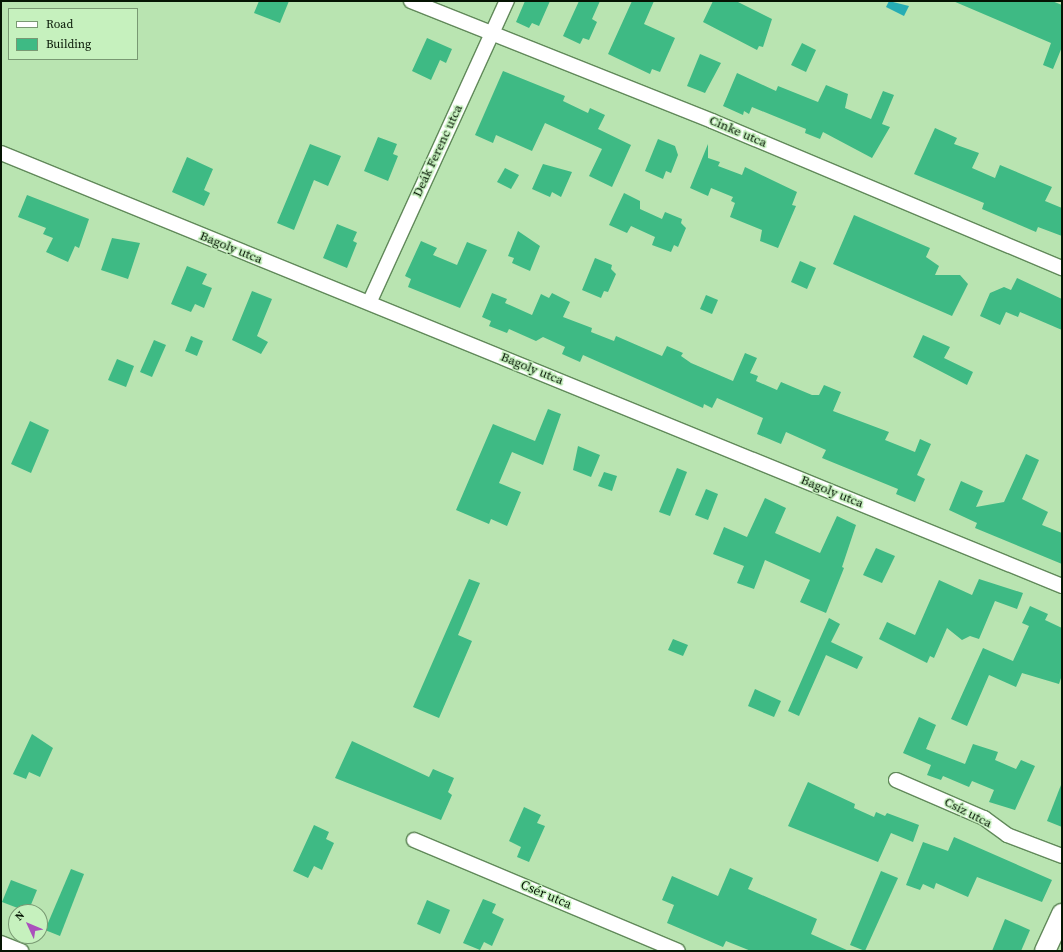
<!DOCTYPE html>
<html>
<head>
<meta charset="utf-8">
<style>
  body { margin:0 }
  #map { position:relative; width:1063px; height:952px; overflow:hidden; background:#b9e4b1; font-family:"Source Serif 4",serif }
  div>[style] { position:absolute }
  [style*='--x'] { left:calc(var(--x)*1px); top:calc(var(--y)*1px); width:calc(var(--w)*1px); rotate:calc(var(--a)*1deg) }
  .water>* { inset:0; background:#26adb4 }
  .building>* { inset:0; background:#3eba84 }
  .roads { filter:drop-shadow(1px 0 #61895a) drop-shadow(-1px 0 #61895a) drop-shadow(0 1px #61895a) drop-shadow(0 -1px #61895a) }
  .street>* { height:14px; margin:-7px; padding:0 7px; transform-origin:7px; border-radius:7px; background:#fff }
  .secondary>* { height:20px; margin:-10px; padding:0 10px; transform-origin:10px; border-radius:10px; background:#fff }
  span { translate:-50% -50%; white-space:nowrap; text-align:center; line-height:1.15; -webkit-text-stroke:3px #c6f1be; paint-order:stroke }
  .street-label { font-size:13px; color:#051403 }
  .frame { position:absolute; inset:0; border:2px solid #051403; pointer-events:none }
  .legend { position:absolute; left:8px; top:8px; width:130px; height:52px; box-sizing:border-box; background:#c6f1be; border:1px solid #799973; margin:0; padding:5px 7px; list-style:none; font-size:12px; color:#051403 }
  .legend li { display:flex; align-items:center; gap:8px; height:20px }
  .legend b { width:20px; border:1px solid #799973 }
  .north { position:absolute; left:8px; top:904px; width:40px; height:40px; box-sizing:border-box; background:#c6f1be; border:1px solid #799973; border-radius:50%; rotate:314deg; font-size:11px; font-weight:700; line-height:16px; text-align:center; color:#051403 }
  .north::after { content:''; display:block; margin:auto; width:14px; height:18px; background:#aa50bc; clip-path:polygon(50% 0,100% 100%,50% 72%,0 100%) }
</style>
</head>
<body>
<div id="map">
  <div class="water">
    <div style="clip-path:polygon(889px 1px,909px 6px,904px 16px,886px 7px)"></div>
  </div>
  <div class="building">
    <div style="clip-path:polygon(259px 1px,289px 1px,280px 23px,254px 13px)"></div>
    <div style="clip-path:polygon(525px 1px,550px 1px,539px 26px,532px 23px,529px 28px,516px 22px)"></div>
    <div style="clip-path:polygon(579px 1px,600px 1px,592px 19px,597px 22px,589px 40px,583px 38px,580px 44px,563px 36px)"></div>
    <div style="clip-path:polygon(632px 1px,654px 1px,644px 24px,675px 38px,660px 72px,652px 69px,650px 74px,608px 54px)"></div>
    <div style="clip-path:polygon(713px 1px,736px 1px,772px 19px,763px 47px,759px 46px,757px 50px,703px 22px)"></div>
    <div style="clip-path:polygon(953px 1px,1052px 1px,1062px 5px,1062px 47px,1053px 69px,1043px 65px,1051px 43px)"></div>
    <div style="clip-path:polygon(427px 38px,452px 49px,446px 63px,440px 60px,431px 80px,412px 71px)"></div>
    <div style="clip-path:polygon(802px 43px,816px 50px,806px 72px,791px 65px)"></div>
    <div style="clip-path:polygon(700px 54px,721px 63px,705px 93px,687px 86px)"></div>
    <div style="clip-path:polygon(503px 71px,565px 96px,563px 101px,588px 113px,590px 108px,605px 115px,598px 129px,631px 145px,612px 187px,589px 176px,602px 149px,545px 123px,532px 151px,496px 135px,493px 143px,475px 135px)"></div>
    <div style="clip-path:polygon(737px 73px,776px 91px,778px 86px,818px 102px,826px 85px,848px 94px,845px 108px,871px 119px,883px 91px,894px 95px,882px 124px,890px 127px,872px 158px,823px 132px,820px 139px,805px 133px,806px 129px,752px 107px,749px 114px,744px 111px,743px 115px,723px 106px)"></div>
    <div style="clip-path:polygon(935px 128px,957px 138px,954px 144px,979px 153px,972px 168px,995px 178px,1000px 165px,1052px 187px,1045px 201px,1062px 208px,1062px 236px,1038px 227px,1036px 232px,1022px 226px,982px 209px,984px 203px,914px 174px)"></div>
    <div style="clip-path:polygon(378px 137px,397px 144px,393px 154px,398px 156px,388px 181px,364px 171px)"></div>
    <div style="clip-path:polygon(658px 139px,675px 146px,678px 155px,671px 173px,666px 171px,663px 179px,645px 171px)"></div>
    <div style="clip-path:polygon(310px 144px,341px 156px,328px 186px,314px 180px,294px 230px,277px 223px)"></div>
    <div style="clip-path:polygon(708px 144px,708px 158px,720px 162px,718px 166px,742px 175px,745px 167px,797px 192px,792px 205px,796px 206px,778px 248px,760px 241px,762px 230px,730px 217px,735px 203px,731px 201px,733px 197px,711px 188px,708px 196px,690px 188px)"></div>
    <div style="clip-path:polygon(187px 157px,213px 169px,204px 190px,210px 193px,204px 206px,172px 192px)"></div>
    <div style="clip-path:polygon(543px 164px,572px 172px,561px 197px,552px 192px,550px 197px,532px 189px)"></div>
    <div style="clip-path:polygon(505px 168px,519px 175px,511px 189px,497px 182px)"></div>
    <div style="clip-path:polygon(624px 193px,640px 201px,640px 209px,662px 219px,665px 212px,682px 219px,681px 223px,686px 228px,678px 247px,674px 245px,671px 252px,652px 245px,655px 237px,631px 226px,627px 233px,609px 225px)"></div>
    <div style="clip-path:polygon(27px 195px,89px 219px,79px 248px,75px 246px,68px 262px,46px 252px,53px 238px,43px 234px,46px 228px,18px 217px)"></div>
    <div style="clip-path:polygon(854px 215px,930px 248px,926px 257px,939px 266px,935px 275px,960px 275px,968px 284px,952px 316px,833px 264px)"></div>
    <div style="clip-path:polygon(337px 224px,357px 232px,353px 241px,357px 243px,347px 268px,323px 258px)"></div>
    <div style="clip-path:polygon(518px 231px,540px 246px,530px 271px,512px 263px,514px 258px,508px 256px)"></div>
    <div style="clip-path:polygon(112px 238px,140px 243px,128px 279px,101px 270px)"></div>
    <div style="clip-path:polygon(421px 241px,437px 248px,433px 255px,457px 265px,467px 242px,487px 250px,460px 308px,408px 287px,411px 279px,405px 276px)"></div>
    <div style="clip-path:polygon(595px 258px,612px 265px,611px 269px,616px 274px,608px 292px,604px 291px,601px 298px,582px 290px)"></div>
    <div style="clip-path:polygon(800px 261px,816px 268px,807px 289px,791px 282px)"></div>
    <div style="clip-path:polygon(187px 266px,207px 274px,202px 284px,212px 288px,204px 308px,195px 304px,191px 312px,171px 304px)"></div>
    <div style="clip-path:polygon(1017px 278px,1062px 299px,1062px 330px,1020px 312px,1018px 317px,1006px 312px,1000px 325px,980px 316px,990px 293px,1004px 287px,1011px 290px)"></div>
    <div style="clip-path:polygon(252px 291px,272px 299px,257px 336px,268px 342px,261px 354px,232px 340px)"></div>
    <div style="clip-path:polygon(492px 293px,507px 299px,505px 303px,532px 315px,541px 294px,549px 298px,552px 293px,570px 302px,563px 317px,592px 328px,591px 332px,614px 341px,616px 336px,662px 356px,667px 346px,683px 353px,681px 356px,691px 363px,733px 381px,745px 353px,757px 358px,750px 373px,758px 376px,756px 381px,777px 390px,781px 382px,812px 395px,819px 395px,824px 385px,841px 392px,833px 411px,889px 432px,885px 440px,915px 452px,920px 439px,931px 444px,917px 475px,925px 479px,915px 502px,896px 494px,898px 489px,822px 458px,826px 450px,786px 432px,781px 444px,757px 434px,763px 418px,717px 398px,712px 408px,704px 404px,703px 408px,583px 355px,580px 362px,562px 354px,565px 347px,543px 337px,536px 341px,509px 329px,507px 333px,489px 326px,491px 321px,482px 317px)"></div>
    <div style="clip-path:polygon(706px 295px,718px 300px,712px 314px,700px 309px)"></div>
    <div style="clip-path:polygon(923px 335px,950px 347px,944px 358px,973px 372px,967px 385px,913px 357px)"></div>
    <div style="clip-path:polygon(191px 336px,203px 341px,197px 356px,185px 351px)"></div>
    <div style="clip-path:polygon(154px 340px,166px 345px,152px 377px,140px 372px)"></div>
    <div style="clip-path:polygon(117px 359px,134px 366px,126px 387px,108px 380px)"></div>
    <div style="clip-path:polygon(548px 409px,561px 414px,543px 465px,512px 452px,499px 483px,521px 492px,507px 526px,491px 519px,489px 524px,456px 510px,493px 424px,535px 441px)"></div>
    <div style="clip-path:polygon(30px 421px,49px 430px,31px 473px,11px 464px)"></div>
    <div style="clip-path:polygon(578px 446px,600px 455px,591px 477px,573px 470px)"></div>
    <div style="clip-path:polygon(1026px 454px,1039px 460px,1022px 499px,1048px 512px,1042px 525px,1062px 533px,1062px 564px,975px 528px,977px 523px,949px 510px,961px 481px,983px 491px,976px 507px,1004px 502px)"></div>
    <div style="clip-path:polygon(677px 468px,687px 472px,670px 516px,659px 512px)"></div>
    <div style="clip-path:polygon(604px 472px,617px 476px,612px 491px,598px 486px)"></div>
    <div style="clip-path:polygon(706px 489px,718px 494px,708px 520px,695px 515px)"></div>
    <div style="clip-path:polygon(765px 498px,786px 508px,775px 533px,820px 553px,837px 516px,856px 525px,842px 567px,844px 568px,826px 613px,800px 602px,810px 580px,765px 560px,754px 589px,737px 583px,744px 566px,713px 554px,724px 527px,747px 537px)"></div>
    <div style="clip-path:polygon(876px 548px,895px 556px,882px 583px,863px 575px)"></div>
    <div style="clip-path:polygon(469px 579px,480px 583px,458px 635px,472px 641px,439px 718px,413px 707px)"></div>
    <div style="clip-path:polygon(979px 579px,1023px 593px,1017px 609px,995px 601px,979px 639px,970px 636px,962px 640px,947px 628px,934px 658px,930px 656px,927px 663px,879px 639px,887px 622px,915px 635px,939px 580px,972px 595px)"></div>
    <div style="clip-path:polygon(1030px 606px,1048px 614px,1045px 620px,1062px 628px,1062px 675px,1059px 684px,1022px 673px,1016px 687px,989px 675px,967px 726px,951px 719px,983px 648px,1013px 661px,1029px 626px,1022px 623px)"></div>
    <div style="clip-path:polygon(829px 618px,840px 624px,831px 642px,863px 657px,857px 669px,826px 655px,799px 716px,788px 711px)"></div>
    <div style="clip-path:polygon(673px 639px,688px 645px,683px 656px,668px 650px)"></div>
    <div style="clip-path:polygon(755px 689px,781px 701px,774px 717px,748px 706px)"></div>
    <div style="clip-path:polygon(919px 717px,936px 725px,926px 749px,965px 764px,973px 744px,998px 752px,995px 760px,1016px 769px,1021px 760px,1035px 766px,1015px 810px,989px 802px,994px 790px,972px 781px,969px 787px,943px 776px,941px 780px,927px 775px,931px 765px,903px 753px)"></div>
    <div style="clip-path:polygon(32px 734px,53px 748px,40px 777px,29px 772px,26px 779px,13px 774px)"></div>
    <div style="clip-path:polygon(352px 741px,429px 777px,433px 769px,454px 778px,448px 792px,452px 795px,441px 820px,335px 778px)"></div>
    <div style="clip-path:polygon(808px 782px,855px 804px,854px 808px,874px 817px,876px 812px,885px 816px,887px 813px,919px 825px,913px 842px,891px 833px,878px 862px,788px 826px)"></div>
    <div style="clip-path:polygon(1061px 785px,1062px 785px,1062px 827px,1047px 821px)"></div>
    <div style="clip-path:polygon(524px 807px,541px 815px,537px 823px,545px 826px,529px 862px,517px 857px,521px 847px,509px 841px)"></div>
    <div style="clip-path:polygon(314px 825px,329px 832px,326px 839px,334px 843px,322px 870px,314px 866px,308px 878px,293px 871px)"></div>
    <div style="clip-path:polygon(954px 837px,1052px 880px,1042px 902px,977px 877px,968px 897px,936px 883px,934px 889px,923px 884px,920px 890px,906px 885px,923px 842px,948px 851px)"></div>
    <div style="clip-path:polygon(730px 868px,753px 878px,748px 889px,817px 919px,811px 934px,849px 951px,751px 951px,726px 941px,723px 947px,667px 923px,674px 905px,662px 900px,672px 876px,718px 896px)"></div>
    <div style="clip-path:polygon(71px 869px,84px 874px,60px 936px,45px 930px)"></div>
    <div style="clip-path:polygon(881px 871px,898px 878px,865px 951px,850px 945px)"></div>
    <div style="clip-path:polygon(11px 880px,37px 890px,28px 912px,2px 902px)"></div>
    <div style="clip-path:polygon(483px 899px,496px 904px,492px 913px,504px 919px,492px 946px,484px 942px,480px 950px,463px 943px)"></div>
    <div style="clip-path:polygon(427px 900px,450px 910px,440px 934px,417px 924px)"></div>
    <div style="clip-path:polygon(1005px 919px,1030px 930px,1021px 951px,992px 951px)"></div>
  </div>
  <div class="roads">
    <div class="street">
      <div style="--x:411;--y:1;--w:324;--a:21.7"></div>
      <div style="--x:712;--y:121;--w:380;--a:22.8"></div>
      <div style="--x:1;--y:153;--w:1146;--a:22.2"></div>
      <div style="--x:370;--y:301;--w:330;--a:-65.5"></div>
      <div style="--x:896;--y:780;--w:96;--a:23.4"></div>
      <div style="--x:984;--y:818;--w:29;--a:36"></div>
      <div style="--x:1007;--y:835;--w:59;--a:20.9"></div>
      <div style="--x:414;--y:840;--w:286;--a:22.8"></div>
      <div style="--x:1;--y:943;--w:22;--a:22"></div>
    </div>
    <div class="secondary">
      <div style="--x:1045;--y:951;--w:41;--a:-65.3"></div>
    </div>
  </div>
  <div class="street-label">
    <span style="left:738px;top:132px;rotate:23deg">Cinke utca</span>
    <span style="left:438px;top:151px;rotate:-65deg">Deák Ferenc utca</span>
    <span style="left:231px;top:248px;rotate:22deg">Bagoly utca</span>
    <span style="left:532px;top:369px;rotate:22deg">Bagoly utca</span>
    <span style="left:832px;top:492px;rotate:22deg">Bagoly utca</span>
    <span style="left:968px;top:813px;rotate:27deg">Csíz utca</span>
    <span style="left:546px;top:895px;rotate:23deg">Csér utca</span>
  </div>
  <div class="frame"></div>
  <ul class="legend">
  <li><b style="height:5px;background:#fff"></b>Road</li>
  <li><b style="height:11px;background:#3eba84"></b>Building</li>
  </ul>
  <div class="north">N</div>
</div>
</body>
</html>
